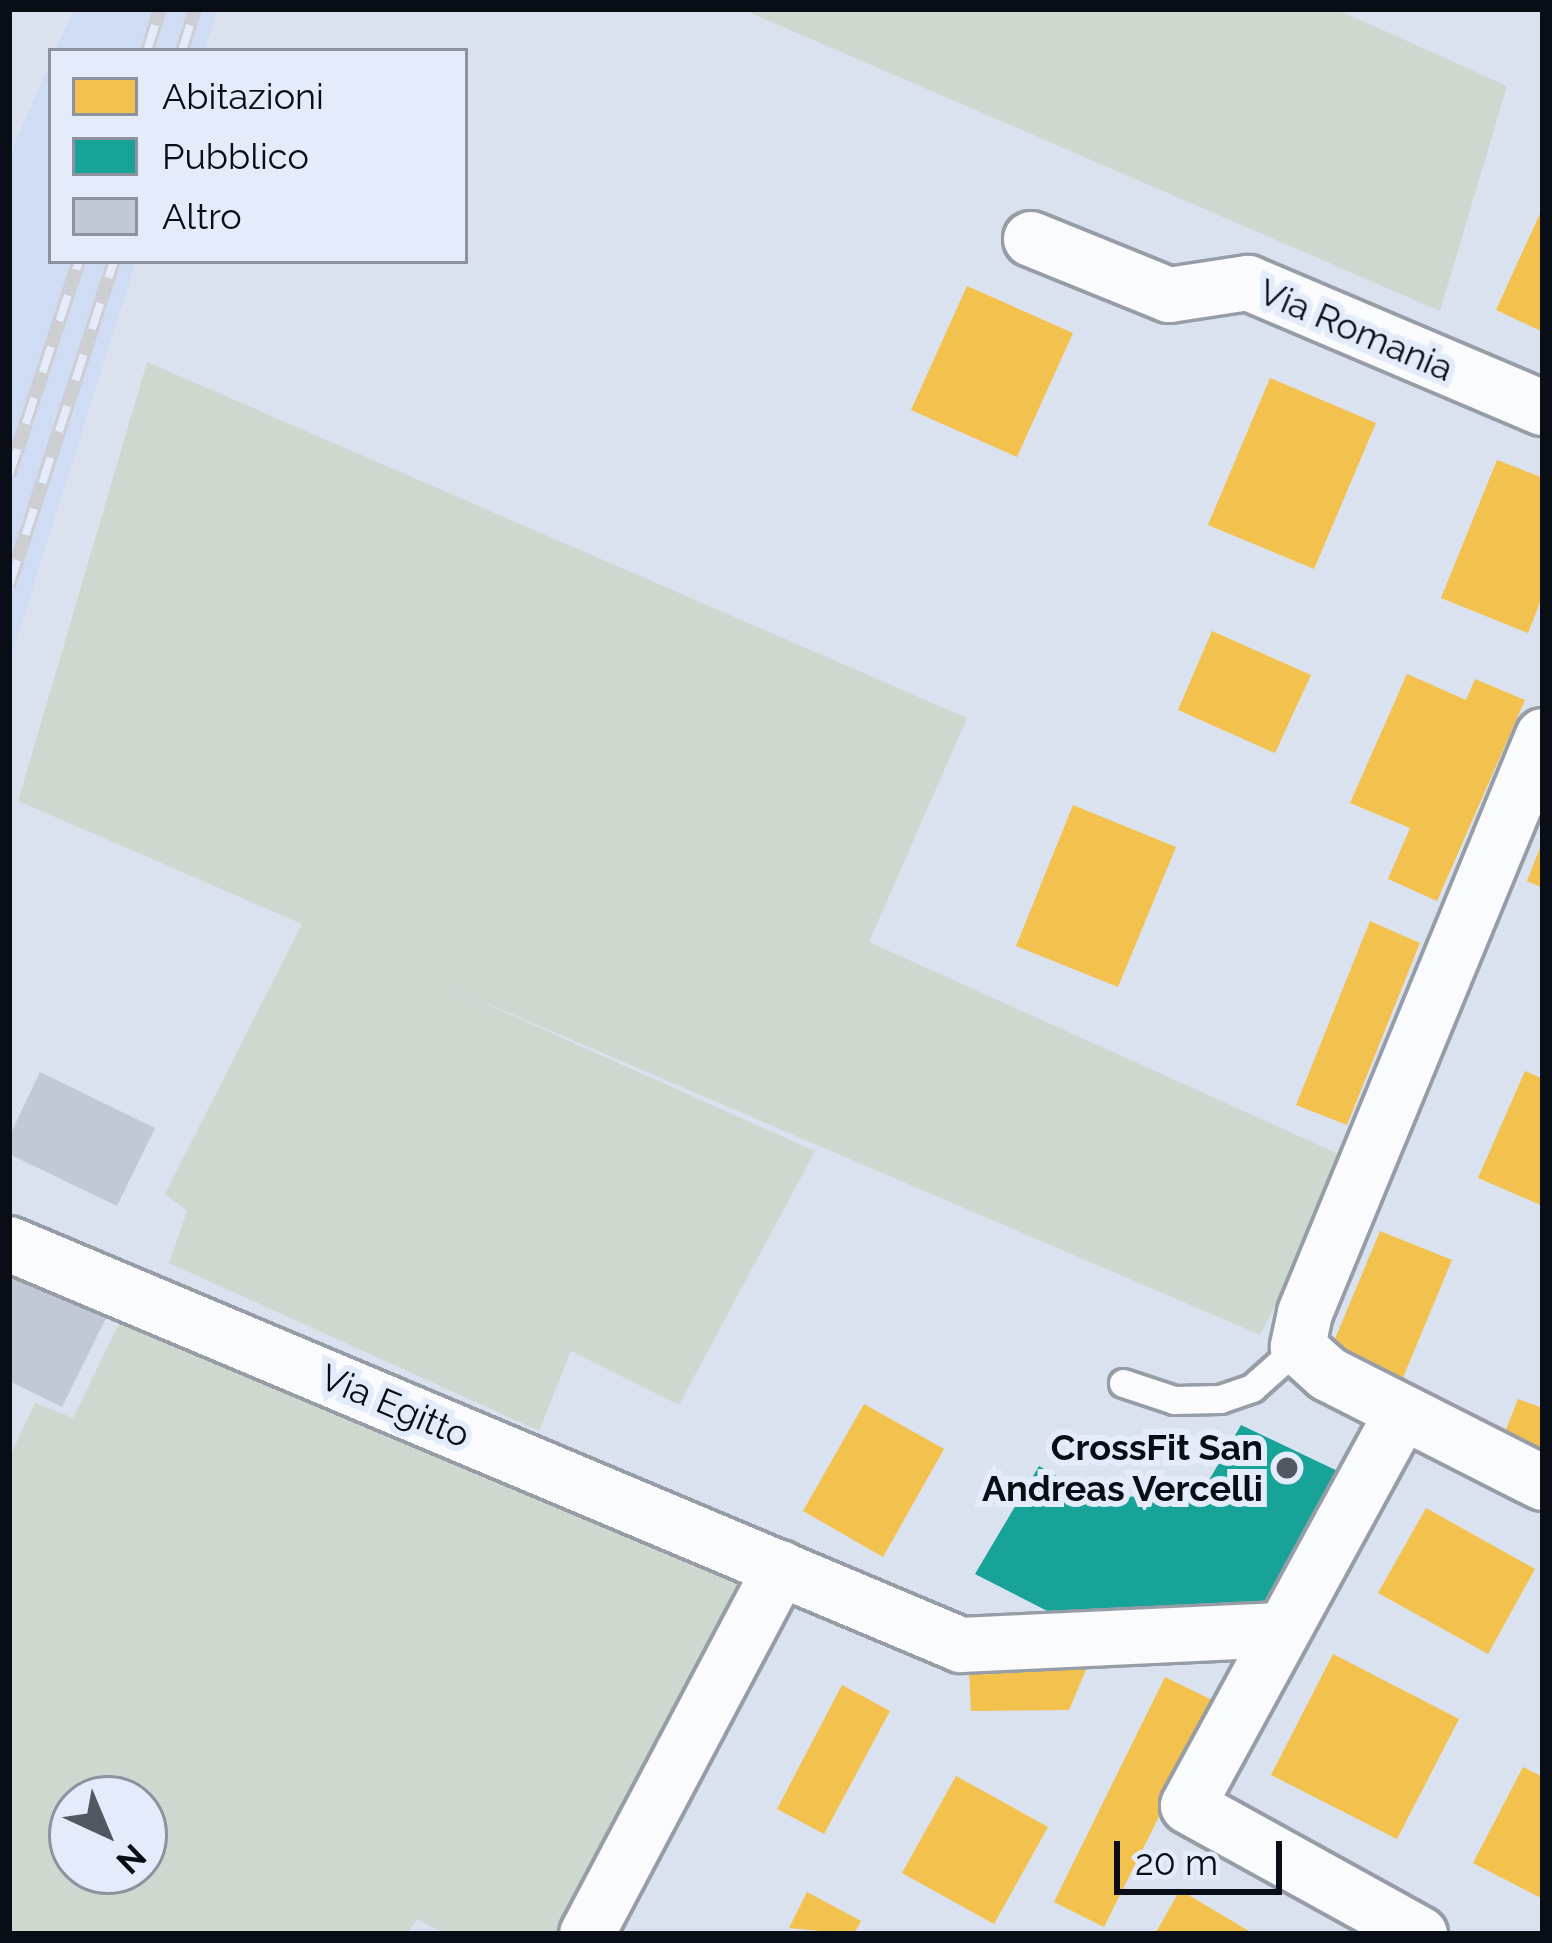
<!DOCTYPE html>
<html>
<head>
<meta charset="utf-8">
<style>
  body { margin:0 }
  #map { position:relative; width:1552px; height:1943px; overflow:hidden; background:#dae2ef; font-family:Raleway,sans-serif }
  div>[style] { position:absolute }
  [style*='--x'] { left:calc(var(--x)*1px); top:calc(var(--y)*1px); width:calc(var(--w)*1px); rotate:calc(var(--a)*1deg) }
  .built>* { inset:0; background:#d0dcf4 }
  .green>* { inset:0; background:#ced8cf }
  .homes>* { inset:0; background:#f2c14e }
  .public>* { inset:0; background:#17a398 }
  .building>* { inset:0; background:#c1c9d6 }
  .roads { filter:drop-shadow(3px 0 #979da7) drop-shadow(-3px 0 #979da7) drop-shadow(0 3px #979da7) drop-shadow(0 -3px #979da7) }
  .lane>* { height:27px; margin:-13.5px; padding:0 13.5px; transform-origin:13.5px; border-radius:13.5px; background:#f9fbfd }
  .street>* { height:54px; margin:-27px; padding:0 27px; transform-origin:27px; border-radius:27px; background:#f9fbfd }
  .rail>* { height:14px; margin-top:-7px; transform-origin:0; background:repeating-linear-gradient(90deg,#e4ecfb 0 27px,#ccced2 0 54px); box-sizing:border-box; border-block:3px solid #ccced2 }
  .dots>* { width:33px; height:33px; translate:-50% -50%; box-sizing:border-box; border:6px solid #e4ecfb; border-radius:50% }
  span { translate:-50% -50%; white-space:nowrap; text-align:center; line-height:1.15; -webkit-text-stroke:12px #e4ecfb; paint-order:stroke }
  .street-label { font-size:36px; color:#090d15 }
  .poi-label { font-size:36px; color:#090d15; font-weight:700 }
  .right { translate:-100% -50%; text-align:right }
  .frame { position:absolute; inset:0; border:12px solid #090d15; pointer-events:none }
  .legend { position:absolute; left:48px; top:48px; width:420px; height:216px; box-sizing:border-box; background:#e4ecfb; border:3px solid #8c939f; margin:0; padding:15px 21px; list-style:none; font-size:36px; color:#090d15 }
  .legend li { display:flex; align-items:center; gap:24px; height:60px }
  .legend b { width:60px; border:3px solid #8c939f }
  .north { position:absolute; left:48px; top:1775px; width:120px; height:120px; box-sizing:border-box; background:#e4ecfb; border:3px solid #8c939f; border-radius:50%; rotate:136deg; font-size:33px; font-weight:700; line-height:48px; text-align:center; color:#090d15 }
  .north::after { content:''; display:block; margin:auto; width:42px; height:54px; background:#525861; clip-path:polygon(50% 0,100% 100%,50% 72%,0 100%) }
  .scale { position:absolute; left:1114px; top:1841px; width:168px; height:54px; box-sizing:border-box; border:6px solid #090d15; border-top:0; padding-left:15px; font-size:36px; line-height:42px; white-space:nowrap; color:#090d15; -webkit-text-stroke:9px #e4ecfb; paint-order:stroke }
</style>
</head>
<body>
<div id="map">
  <div class="built">
    <div style="clip-path:polygon(74px 9px,218px 9px,204px 51px,55px 51px)"></div>
    <div style="clip-path:polygon(51px 61px,51px 261px,136px 261px,9px 663px,9px 156px)"></div>
  </div>
  <div class="green">
    <div style="clip-path:polygon(742px 9px,1336px 9px,1507px 86px,1440px 311px)"></div>
    <div style="clip-path:polygon(147px 362px,967px 718px,869px 942px,1350px 1159px,1260px 1335px,453px 989px,815px 1151px,679px 1405px,571px 1351px,539px 1431px,169px 1263px,187px 1211px,165px 1194px,302px 924px,18px 801px)"></div>
    <div style="clip-path:polygon(evenodd,128px 1305px,752px 1579px,565px 1934px,445px 1934px,417px 1919px,408px 1934px,9px 1934px,9px 1458px,35px 1403px,73px 1418px,128px 1305px,72px 1799px,144px 1799px,144px 1871px,72px 1871px,72px 1799px)"></div>
  </div>
  <div class="homes">
    <div style="clip-path:polygon(1543px 207px,1543px 332px,1496px 310px)"></div>
    <div style="clip-path:polygon(967px 286px,1073px 333px,1017px 457px,911px 410px)"></div>
    <div style="clip-path:polygon(1270px 378px,1376px 423px,1314px 569px,1208px 525px)"></div>
    <div style="clip-path:polygon(1497px 460px,1543px 478px,1543px 595px,1528px 633px,1441px 598px)"></div>
    <div style="clip-path:polygon(1212px 631px,1311px 675px,1275px 753px,1178px 710px)"></div>
    <div style="clip-path:polygon(1407px 674px,1466px 700px,1475px 679px,1525px 700px,1437px 901px,1388px 879px,1410px 828px,1350px 803px)"></div>
    <div style="clip-path:polygon(1073px 805px,1176px 847px,1118px 987px,1016px 946px)"></div>
    <div style="clip-path:polygon(1543px 840px,1543px 888px,1527px 881px)"></div>
    <div style="clip-path:polygon(1370px 921px,1420px 943px,1347px 1125px,1296px 1105px)"></div>
    <div style="clip-path:polygon(1525px 1071px,1543px 1079px,1543px 1206px,1478px 1178px)"></div>
    <div style="clip-path:polygon(1380px 1231px,1452px 1260px,1399px 1387px,1327px 1358px)"></div>
    <div style="clip-path:polygon(1518px 1399px,1543px 1408px,1543px 1465px,1499px 1447px)"></div>
    <div style="clip-path:polygon(864px 1404px,944px 1449px,883px 1557px,803px 1511px)"></div>
    <div style="clip-path:polygon(1426px 1508px,1535px 1569px,1488px 1654px,1378px 1593px)"></div>
    <div style="clip-path:polygon(1333px 1654px,1459px 1719px,1397px 1839px,1271px 1775px)"></div>
    <div style="clip-path:polygon(1088px 1665px,1069px 1710px,971px 1711px,969px 1670px)"></div>
    <div style="clip-path:polygon(1165px 1677px,1216px 1702px,1104px 1927px,1054px 1902px)"></div>
    <div style="clip-path:polygon(842px 1685px,890px 1711px,824px 1834px,777px 1809px)"></div>
    <div style="clip-path:polygon(1523px 1767px,1543px 1777px,1543px 1899px,1473px 1863px)"></div>
    <div style="clip-path:polygon(956px 1776px,1048px 1827px,994px 1924px,902px 1873px)"></div>
    <div style="clip-path:polygon(1180px 1890px,1254px 1934px,1155px 1934px)"></div>
    <div style="clip-path:polygon(807px 1892px,861px 1921px,854px 1934px,789px 1928px)"></div>
  </div>
  <div class="public">
    <div style="clip-path:polygon(1241px 1425px,1346px 1475px,1269px 1615px,1065px 1620px,975px 1574px,1039px 1466px,1095px 1498px,1201px 1494px)"></div>
  </div>
  <div class="building">
    <div style="clip-path:polygon(40px 1072px,155px 1128px,117px 1206px,9px 1154px,9px 1137px)"></div>
    <div style="clip-path:polygon(11px 1269px,107px 1316px,62px 1407px,9px 1381px)"></div>
  </div>
  <div class="roads">
    <div class="lane">
      <div style="--x:1123;--y:1383;--w:54;--a:18.4"></div>
      <div style="--x:1174;--y:1400;--w:46;--a:-1.2"></div>
      <div style="--x:1220;--y:1399;--w:34;--a:-19"></div>
      <div style="--x:1252;--y:1388;--w:62;--a:-41.7"></div>
    </div>
    <div class="street">
      <div style="--x:1031;--y:239;--w:149;--a:22.1"></div>
      <div style="--x:1169;--y:295;--w:80;--a:-8.6"></div>
      <div style="--x:1248;--y:283;--w:320;--a:23"></div>
      <div style="--x:1543;--y:736;--w:624;--a:112.42"></div>
      <div style="--x:1305;--y:1313;--w:35;--a:102"></div>
      <div style="--x:1298;--y:1347;--w:40;--a:42"></div>
      <div style="--x:1328;--y:1374;--w:241;--a:26.9"></div>
      <div style="--x:9;--y:1244;--w:1033;--a:22.84"></div>
      <div style="--x:961;--y:1645;--w:319;--a:-2.7"></div>
      <div style="--x:1402;--y:1413;--w:447;--a:118.6"></div>
      <div style="--x:1188;--y:1806;--w:265;--a:28.9"></div>
      <div style="--x:587;--y:1934;--w:414;--a:-62.1"></div>
    </div>
  </div>
  <div class="rail">
    <div style="--x:147;--y:51;--w:44;--a:-72.8"></div>
    <div style="--x:182;--y:51;--w:44;--a:-72.8"></div>
    <div style="--x:9;--y:475;--w:225;--a:-71.9"></div>
    <div style="--x:9;--y:586;--w:342;--a:-72.1"></div>
  </div>
  <div class="dots">
    <div style="left:1287px;top:1468px;background:#525861"></div>
  </div>
  <div class="street-label">
    <span style="left:1356px;top:330px;rotate:23deg">Via Romania</span>
    <span style="left:395px;top:1406px;rotate:23deg">Via Egitto</span>
  </div>
  <div class="poi-label">
    <span class="right" style="left:1263px;top:1468px">CrossFit San<br>Andreas Vercelli</span>
  </div>
  <div class="frame"></div>
  <ul class="legend">
  <li><b style="height:33px;background:#f2c14e"></b>Abitazioni</li>
  <li><b style="height:33px;background:#17a398"></b>Pubblico</li>
  <li><b style="height:33px;background:#c1c9d6"></b>Altro</li>
  </ul>
  <div class="north">N</div>
  <div class="scale">20 m</div>
</div>
</body>
</html>
